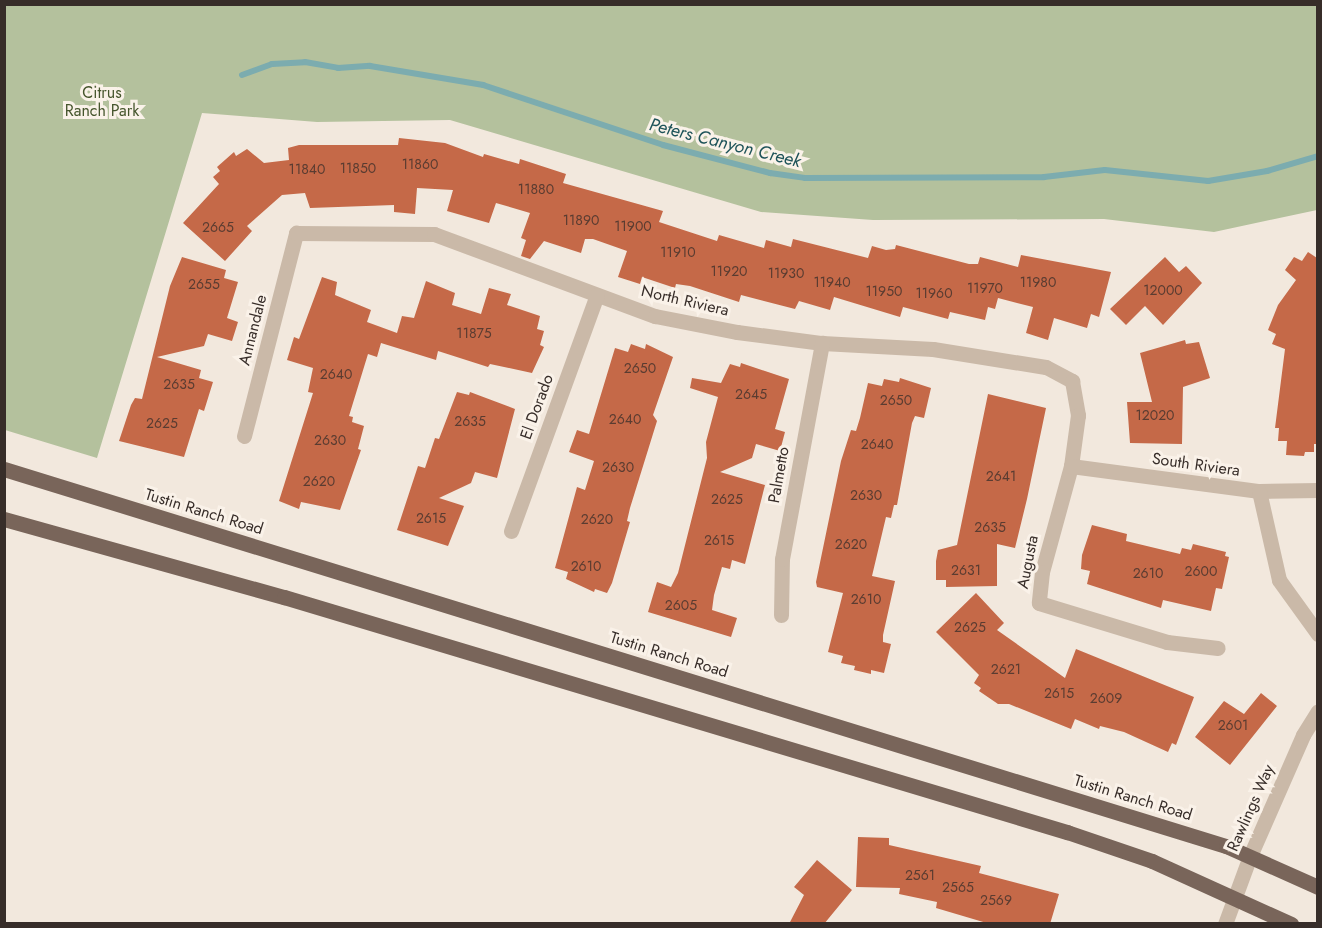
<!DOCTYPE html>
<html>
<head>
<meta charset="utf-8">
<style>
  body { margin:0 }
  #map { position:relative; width:1322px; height:928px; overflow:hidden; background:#f2e8dd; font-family:Jost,sans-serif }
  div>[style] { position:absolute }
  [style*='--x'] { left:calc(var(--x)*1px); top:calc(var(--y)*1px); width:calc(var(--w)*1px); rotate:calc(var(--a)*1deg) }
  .green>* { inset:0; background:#b4c19d }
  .stream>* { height:6px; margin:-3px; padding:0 3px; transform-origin:3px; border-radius:3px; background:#7cacaf }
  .building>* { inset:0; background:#c56948 }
  .minor>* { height:15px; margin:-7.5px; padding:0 7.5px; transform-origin:7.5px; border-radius:7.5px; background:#cab9a8 }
  .major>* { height:15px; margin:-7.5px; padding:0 7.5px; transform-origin:7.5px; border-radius:7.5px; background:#79655a }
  span { translate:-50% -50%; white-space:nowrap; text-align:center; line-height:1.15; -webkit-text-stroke:6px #faf2e9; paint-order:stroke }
  .number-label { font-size:14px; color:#5a3c31 }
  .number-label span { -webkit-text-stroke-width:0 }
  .park-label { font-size:16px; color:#45552c }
  .street-label { font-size:16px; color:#372d29 }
  .water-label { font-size:18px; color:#1e5359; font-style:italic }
  .frame { position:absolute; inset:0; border:6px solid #372d29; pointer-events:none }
</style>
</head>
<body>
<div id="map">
  <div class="green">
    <div style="clip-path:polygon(4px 5px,1317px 5px,1317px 210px,1214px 232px,1104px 219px,873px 220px,761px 212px,450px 120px,317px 122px,202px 113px,97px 458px,5px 430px)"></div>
  </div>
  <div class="stream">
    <div style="--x:242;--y:75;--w:32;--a:-20"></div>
    <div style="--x:272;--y:64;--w:33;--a:-3"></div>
    <div style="--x:305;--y:62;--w:34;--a:10"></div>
    <div style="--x:338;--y:68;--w:32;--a:-4"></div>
    <div style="--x:370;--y:66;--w:115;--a:9.5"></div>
    <div style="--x:483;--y:85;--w:190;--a:18.4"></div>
    <div style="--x:663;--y:145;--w:111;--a:14.7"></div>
    <div style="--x:770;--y:173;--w:35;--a:8"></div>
    <div style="--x:805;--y:178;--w:239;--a:-0.2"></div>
    <div style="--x:1044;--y:177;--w:61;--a:-6.5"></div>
    <div style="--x:1105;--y:170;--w:104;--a:6.1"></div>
    <div style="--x:1208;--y:181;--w:60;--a:-9.6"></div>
    <div style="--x:1267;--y:171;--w:53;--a:-16.4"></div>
  </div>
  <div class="building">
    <div style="clip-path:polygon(399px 138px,445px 143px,483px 157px,484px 154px,519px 164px,520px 159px,566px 174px,563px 183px,663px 211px,659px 222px,717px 241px,719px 235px,764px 248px,766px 240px,791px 247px,793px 239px,868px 258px,872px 246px,886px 250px,895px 249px,896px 245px,969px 264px,978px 264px,980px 257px,1018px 267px,1021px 255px,1111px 272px,1099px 317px,1091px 314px,1087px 328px,1054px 318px,1048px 340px,1026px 333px,1033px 307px,998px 298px,995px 309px,988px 307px,985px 320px,950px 312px,948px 319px,903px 307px,900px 317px,834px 297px,830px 310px,799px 301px,795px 309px,741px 295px,739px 302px,690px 286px,676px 284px,675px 288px,642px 277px,640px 284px,618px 277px,627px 251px,593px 239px,585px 239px,581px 253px,544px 241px,530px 259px,521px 256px,526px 240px,521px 238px,530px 213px,496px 203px,489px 223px,447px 211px,453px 190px,417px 188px,415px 214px,394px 212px,394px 205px,310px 208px,305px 193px,282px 195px,247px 226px,252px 231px,225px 261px,183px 223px,219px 184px,213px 177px,220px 171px,217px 167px,234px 152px,236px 156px,247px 149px,264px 163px,289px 160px,288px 148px,299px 145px,398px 145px)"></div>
    <div style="clip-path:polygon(1308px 252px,1317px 258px,1317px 444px,1314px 444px,1314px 452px,1305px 452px,1304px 456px,1286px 455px,1287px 441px,1278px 441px,1279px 428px,1275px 428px,1285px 349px,1272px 344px,1276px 334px,1268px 330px,1278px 305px,1296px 280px,1285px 270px,1294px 257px,1302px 261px)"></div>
    <div style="clip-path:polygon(182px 257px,226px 270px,224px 278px,238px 282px,227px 318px,238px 322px,232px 341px,208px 334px,204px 346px,157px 357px,201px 370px,199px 378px,213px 382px,204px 411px,199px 409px,184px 457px,119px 441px,131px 405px,135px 398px,142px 399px,170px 286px)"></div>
    <div style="clip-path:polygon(1165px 257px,1179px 272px,1186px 266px,1202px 283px,1163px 325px,1145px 306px,1126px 325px,1110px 309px)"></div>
    <div style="clip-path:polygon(322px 277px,337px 282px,335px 295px,371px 310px,367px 322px,397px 333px,402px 316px,414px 318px,426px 281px,455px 293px,452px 305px,481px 314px,489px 288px,511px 294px,507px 305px,540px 316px,537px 329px,544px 331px,540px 345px,544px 347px,532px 373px,490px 364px,488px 367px,438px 351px,436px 360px,381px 343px,377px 357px,368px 354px,349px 416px,353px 417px,352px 422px,364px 426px,358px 449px,361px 450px,340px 510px,301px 502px,299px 509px,279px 501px,313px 393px,308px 392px,313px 368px,287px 360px,294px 337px,299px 339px)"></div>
    <div style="clip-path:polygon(1185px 340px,1186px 344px,1199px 342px,1210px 378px,1183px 387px,1182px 444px,1130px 443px,1127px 402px,1152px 402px,1140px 353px)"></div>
    <div style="clip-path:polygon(631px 344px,645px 349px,646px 344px,673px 357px,653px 415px,657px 421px,630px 508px,627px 521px,630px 522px,612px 583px,607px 593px,595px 589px,594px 592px,566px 579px,568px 572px,555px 568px,577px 487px,585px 490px,594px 461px,569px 452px,577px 430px,589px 434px,615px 348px,628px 352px)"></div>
    <div style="clip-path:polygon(741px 363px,789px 379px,775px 429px,785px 432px,780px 451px,756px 444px,752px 458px,720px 472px,765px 485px,745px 564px,732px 560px,730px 569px,722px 567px,714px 595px,712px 610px,737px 618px,731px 637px,648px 612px,657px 582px,671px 587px,678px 573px,707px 458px,706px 442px,718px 397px,690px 388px,692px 378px,721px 383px,730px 364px,740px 367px)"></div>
    <div style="clip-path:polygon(900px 378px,931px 388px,924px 418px,915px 416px,912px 423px,897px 505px,894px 505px,891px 518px,886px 517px,872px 576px,895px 581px,883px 635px,883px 642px,891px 644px,884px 673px,871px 670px,871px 674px,854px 670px,855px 666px,841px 663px,843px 656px,828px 652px,843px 593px,817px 587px,816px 582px,841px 461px,851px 430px,856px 431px,860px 418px,868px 383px,882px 386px,884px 379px,899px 382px)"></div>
    <div style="clip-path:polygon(457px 392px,469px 395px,470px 392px,515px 409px,497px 478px,475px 472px,471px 483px,439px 498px,464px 506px,448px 546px,397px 530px,418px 466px,425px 468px,435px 438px,439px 439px)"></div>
    <div style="clip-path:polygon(988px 394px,1046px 408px,1027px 499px,1015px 548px,997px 544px,997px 586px,946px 587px,946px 580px,936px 580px,936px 561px,938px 550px,957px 545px)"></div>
    <div style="clip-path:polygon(1092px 525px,1127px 534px,1126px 541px,1180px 554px,1182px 548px,1191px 550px,1193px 544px,1226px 552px,1225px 556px,1229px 557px,1222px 589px,1216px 588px,1211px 611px,1163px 600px,1161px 608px,1087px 584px,1090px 571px,1081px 569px,1082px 555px)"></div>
    <div style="clip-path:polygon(976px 593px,1004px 623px,997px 630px,1065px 678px,1076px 649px,1194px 697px,1176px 745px,1172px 743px,1168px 752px,1124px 732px,1100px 726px,1099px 729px,1075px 719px,1071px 729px,1009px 704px,998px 704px,979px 691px,981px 688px,974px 683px,979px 675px,936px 632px)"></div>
    <div style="clip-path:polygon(1261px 693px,1277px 706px,1230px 765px,1195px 737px,1224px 701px,1244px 714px)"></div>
    <div style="clip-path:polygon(858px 837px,889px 838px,889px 845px,981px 866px,979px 873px,1059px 894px,1050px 924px,990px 924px,936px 908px,937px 902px,899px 894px,900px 888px,856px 887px)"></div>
    <div style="clip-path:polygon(817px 860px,852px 890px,824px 924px,789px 924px,804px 895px,794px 887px)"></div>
  </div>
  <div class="minor">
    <div style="--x:244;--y:436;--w:210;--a:-75.6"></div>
    <div style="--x:296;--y:233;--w:138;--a:0.4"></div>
    <div style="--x:434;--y:234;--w:236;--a:20.4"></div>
    <div style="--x:655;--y:316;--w:84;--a:11"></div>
    <div style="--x:737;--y:332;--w:86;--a:7.4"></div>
    <div style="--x:822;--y:343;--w:111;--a:3.1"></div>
    <div style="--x:933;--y:349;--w:114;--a:9.1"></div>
    <div style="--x:1046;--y:367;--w:30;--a:28"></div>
    <div style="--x:1072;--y:381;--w:35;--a:80"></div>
    <div style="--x:1078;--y:415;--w:51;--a:97.8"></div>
    <div style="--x:1071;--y:466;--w:110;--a:105.3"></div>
    <div style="--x:1042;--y:572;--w:31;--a:96"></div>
    <div style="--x:1039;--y:603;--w:134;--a:16.9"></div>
    <div style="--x:1167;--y:642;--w:51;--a:6.7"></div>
    <div style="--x:1071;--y:466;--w:190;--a:7.6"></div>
    <div style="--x:1259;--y:491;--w:59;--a:-1"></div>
    <div style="--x:1259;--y:491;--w:91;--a:77.3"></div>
    <div style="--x:1279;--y:580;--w:67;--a:54.2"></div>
    <div style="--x:511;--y:531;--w:251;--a:-70"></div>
    <div style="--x:781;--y:615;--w:56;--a:-89"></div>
    <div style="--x:782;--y:559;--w:220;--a:-79.5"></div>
    <div style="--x:1225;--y:924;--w:72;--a:-69.8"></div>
    <div style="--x:1250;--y:856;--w:132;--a:-66.3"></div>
    <div style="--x:1303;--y:735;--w:28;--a:-58"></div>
  </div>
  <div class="major">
    <div style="--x:4;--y:469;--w:1279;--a:17.15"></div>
    <div style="--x:1226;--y:846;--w:101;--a:24"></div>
    <div style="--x:4;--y:519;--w:291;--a:15.6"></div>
    <div style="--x:284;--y:597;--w:818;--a:16.71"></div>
    <div style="--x:1067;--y:832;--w:90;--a:18.8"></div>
    <div style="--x:1152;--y:861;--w:153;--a:24.4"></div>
  </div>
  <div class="number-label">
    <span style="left:420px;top:164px">11860</span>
    <span style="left:358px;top:168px">11850</span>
    <span style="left:307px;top:169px">11840</span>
    <span style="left:536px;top:189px">11880</span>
    <span style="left:581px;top:220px">11890</span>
    <span style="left:633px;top:226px">11900</span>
    <span style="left:218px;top:227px">2665</span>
    <span style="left:678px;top:252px">11910</span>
    <span style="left:729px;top:271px">11920</span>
    <span style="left:786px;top:273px">11930</span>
    <span style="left:832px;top:282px">11940</span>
    <span style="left:1038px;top:282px">11980</span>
    <span style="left:204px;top:284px">2655</span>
    <span style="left:985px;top:288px">11970</span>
    <span style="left:1163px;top:290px">12000</span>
    <span style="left:884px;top:291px">11950</span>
    <span style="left:934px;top:293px">11960</span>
    <span style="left:474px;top:333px">11875</span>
    <span style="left:640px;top:368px">2650</span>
    <span style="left:336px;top:374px">2640</span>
    <span style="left:179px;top:384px">2635</span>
    <span style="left:751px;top:394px">2645</span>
    <span style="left:896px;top:400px">2650</span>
    <span style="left:1155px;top:415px">12020</span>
    <span style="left:625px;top:419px">2640</span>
    <span style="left:470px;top:421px">2635</span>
    <span style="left:162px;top:423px">2625</span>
    <span style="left:330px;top:440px">2630</span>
    <span style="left:877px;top:444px">2640</span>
    <span style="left:618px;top:467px">2630</span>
    <span style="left:1001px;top:476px">2641</span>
    <span style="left:319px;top:481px">2620</span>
    <span style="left:866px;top:495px">2630</span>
    <span style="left:727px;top:499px">2625</span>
    <span style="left:431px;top:518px">2615</span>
    <span style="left:597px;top:519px">2620</span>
    <span style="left:990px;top:527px">2635</span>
    <span style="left:719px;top:540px">2615</span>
    <span style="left:851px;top:544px">2620</span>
    <span style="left:586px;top:566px">2610</span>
    <span style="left:966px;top:570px">2631</span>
    <span style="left:1201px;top:571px">2600</span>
    <span style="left:1148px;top:573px">2610</span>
    <span style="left:866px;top:599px">2610</span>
    <span style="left:681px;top:605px">2605</span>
    <span style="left:970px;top:627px">2625</span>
    <span style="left:1006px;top:669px">2621</span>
    <span style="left:1059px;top:693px">2615</span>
    <span style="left:1106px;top:698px">2609</span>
    <span style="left:1233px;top:725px">2601</span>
    <span style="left:920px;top:875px">2561</span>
    <span style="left:958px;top:887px">2565</span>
    <span style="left:996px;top:900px">2569</span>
  </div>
  <div class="park-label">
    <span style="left:102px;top:102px">Citrus<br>Ranch Park</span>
  </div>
  <div class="street-label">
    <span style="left:685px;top:301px;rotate:13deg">North Riviera</span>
    <span style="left:253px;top:330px;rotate:-76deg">Annandale</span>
    <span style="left:537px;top:407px;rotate:-70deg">El Dorado</span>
    <span style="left:1196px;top:465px;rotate:8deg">South Riviera</span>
    <span style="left:779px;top:475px;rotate:-80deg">Palmetto</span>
    <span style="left:204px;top:512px;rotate:17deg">Tustin Ranch Road</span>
    <span style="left:1028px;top:562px;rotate:-79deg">Augusta</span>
    <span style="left:669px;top:655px;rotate:17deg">Tustin Ranch Road</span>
    <span style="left:1133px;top:798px;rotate:17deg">Tustin Ranch Road</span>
    <span style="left:1251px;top:808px;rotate:-66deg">Rawlings Way</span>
  </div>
  <div class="water-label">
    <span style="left:725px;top:143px;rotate:14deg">Peters Canyon Creek</span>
  </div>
  <div class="frame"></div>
</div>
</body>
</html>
